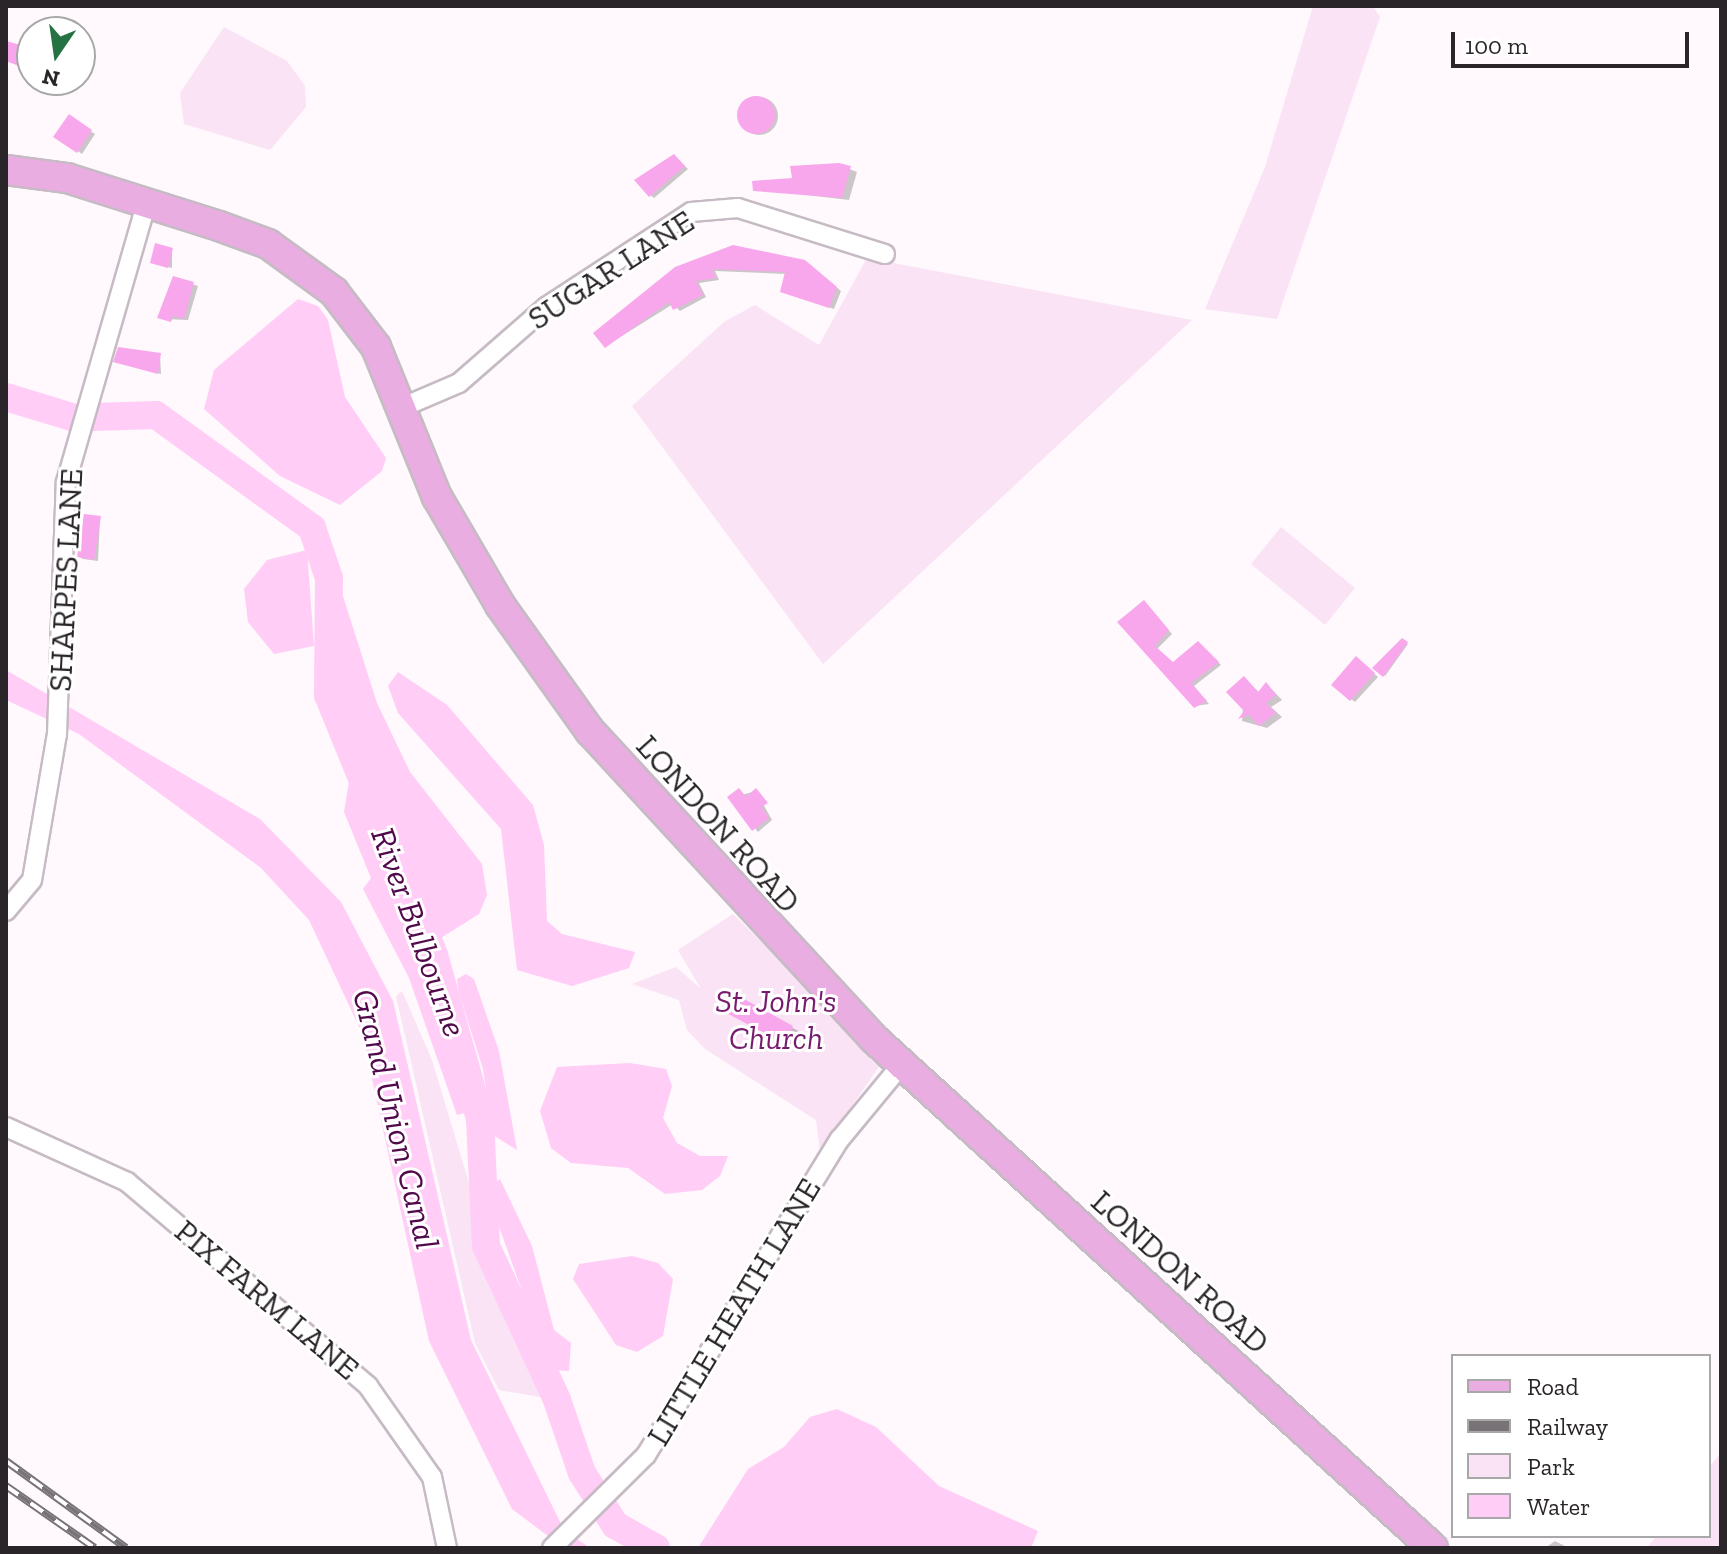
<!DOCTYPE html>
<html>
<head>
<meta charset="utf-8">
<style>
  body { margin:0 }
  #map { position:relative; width:1727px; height:1554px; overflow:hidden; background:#fff8fd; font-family:"Zilla Slab",serif }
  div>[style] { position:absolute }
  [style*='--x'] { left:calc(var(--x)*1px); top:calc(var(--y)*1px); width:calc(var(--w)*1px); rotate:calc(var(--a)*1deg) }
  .green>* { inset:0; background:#f9e3f5 }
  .water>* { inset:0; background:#ffcdf6 }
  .shadow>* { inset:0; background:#0003 }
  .round { border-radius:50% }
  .river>* { height:28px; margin:-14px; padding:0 14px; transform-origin:14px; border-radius:14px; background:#ffcdf6 }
  .building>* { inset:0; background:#f8a7ec }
  .roads { filter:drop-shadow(2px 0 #c6bbc4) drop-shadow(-2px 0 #c6bbc4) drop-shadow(0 2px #c6bbc4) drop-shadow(0 -2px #c6bbc4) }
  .street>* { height:18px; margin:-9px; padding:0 9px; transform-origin:9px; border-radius:9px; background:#fff }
  .primary>* { height:28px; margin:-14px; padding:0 14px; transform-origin:14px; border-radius:14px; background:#eaade2 }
  .rail>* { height:8px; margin-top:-4px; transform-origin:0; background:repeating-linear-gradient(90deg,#fff 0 15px,#787377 0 30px); box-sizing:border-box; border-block:2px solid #787377 }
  span { translate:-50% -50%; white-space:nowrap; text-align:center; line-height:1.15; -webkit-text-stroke:6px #fff; paint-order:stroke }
  .street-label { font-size:32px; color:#292528 }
  .park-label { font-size:32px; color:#781b6f; font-style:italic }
  .water-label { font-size:34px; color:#51094b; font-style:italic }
  .frame { position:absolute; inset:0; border:8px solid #292528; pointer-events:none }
  .legend { position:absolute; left:1451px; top:1354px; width:260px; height:184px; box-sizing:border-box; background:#fff; border:2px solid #a9a8a9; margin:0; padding:10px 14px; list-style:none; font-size:24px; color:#292528 }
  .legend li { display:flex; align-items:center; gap:16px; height:40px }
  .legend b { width:40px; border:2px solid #a9a8a9 }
  .north { position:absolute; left:16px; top:16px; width:80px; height:80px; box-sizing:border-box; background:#fff; border:2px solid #a9a8a9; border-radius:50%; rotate:193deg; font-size:22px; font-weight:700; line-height:32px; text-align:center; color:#292528 }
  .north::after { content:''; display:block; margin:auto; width:28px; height:36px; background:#257342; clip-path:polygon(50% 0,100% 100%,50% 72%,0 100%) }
  .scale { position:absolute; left:1451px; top:32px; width:238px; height:36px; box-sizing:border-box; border:4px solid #292528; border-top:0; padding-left:10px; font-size:24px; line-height:28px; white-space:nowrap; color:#292528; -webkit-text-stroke:6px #fff; paint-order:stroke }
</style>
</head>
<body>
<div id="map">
  <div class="green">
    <div style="clip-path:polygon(1313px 6px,1373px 6px,1380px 17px,1277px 319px,1205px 309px,1265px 167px)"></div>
    <div style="clip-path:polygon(224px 27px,287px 61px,305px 86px,306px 107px,270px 150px,184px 124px,180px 93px)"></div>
    <div style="clip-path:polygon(867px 258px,1192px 320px,823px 664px,632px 406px,724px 322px,755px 305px,819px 345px)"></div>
    <div style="clip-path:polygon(1281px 527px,1355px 588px,1325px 625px,1251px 564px)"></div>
    <div style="clip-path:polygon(733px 914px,883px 1061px,820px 1152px,816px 1120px,705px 1049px,687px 1030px,679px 1000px,632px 984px,676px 967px,701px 989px,678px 950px)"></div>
    <div style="clip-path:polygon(402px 991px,432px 1060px,502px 1293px,557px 1400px,499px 1390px,475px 1343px,396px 996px)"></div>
    <div style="clip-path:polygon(1721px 1453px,1721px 1548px,1647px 1548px,1656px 1536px,1709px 1536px,1709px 1467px)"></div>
  </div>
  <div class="water">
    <div style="clip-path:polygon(298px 299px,318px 306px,328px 320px,345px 397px,386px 458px,382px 471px,340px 505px,280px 476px,204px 409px,214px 370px)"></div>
    <div style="clip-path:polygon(307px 550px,314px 646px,274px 654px,248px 622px,244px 589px,267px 560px)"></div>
    <div style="clip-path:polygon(334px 590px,341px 590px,377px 703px,410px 772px,482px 864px,487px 895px,479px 914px,436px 941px,341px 702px)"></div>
    <div style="clip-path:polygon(6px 670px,260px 819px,341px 902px,393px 1001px,471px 1340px,564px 1530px,590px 1548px,564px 1548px,512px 1509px,429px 1341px,362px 1033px,309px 920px,261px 868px,79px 734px,6px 700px)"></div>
    <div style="clip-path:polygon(398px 672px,447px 705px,533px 805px,544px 845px,547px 921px,562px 934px,635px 952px,629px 968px,572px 986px,517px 970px,501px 829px,398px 713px,388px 686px)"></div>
    <div style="clip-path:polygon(351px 769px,431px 961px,469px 1112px,457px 1115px,409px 978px,363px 889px,371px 878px,344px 812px)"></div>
    <div style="clip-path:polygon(466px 974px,474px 979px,499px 1051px,517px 1150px,493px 1135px,483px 1069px,459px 993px,457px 979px)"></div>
    <div style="clip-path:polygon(630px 1063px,666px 1069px,672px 1086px,663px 1118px,677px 1143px,700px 1156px,728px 1156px,720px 1176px,702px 1190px,665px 1194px,628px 1168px,571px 1163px,551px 1148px,540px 1111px,557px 1067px)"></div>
    <div style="clip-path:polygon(500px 1179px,532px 1246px,554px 1330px,571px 1343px,569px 1371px,553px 1370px,545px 1355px,497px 1221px,492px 1185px)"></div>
    <div style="clip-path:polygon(632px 1256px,658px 1263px,673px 1279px,663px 1336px,637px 1352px,616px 1345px,573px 1279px,579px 1264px)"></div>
    <div style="clip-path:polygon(837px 1409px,876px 1427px,939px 1486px,1038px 1531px,1031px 1548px,698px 1548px,748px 1469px,784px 1447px,810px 1417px)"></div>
    <div style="clip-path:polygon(611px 1515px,663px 1548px,645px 1548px,603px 1527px)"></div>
  </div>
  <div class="shadow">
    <div style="clip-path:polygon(48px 80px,64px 80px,60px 86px)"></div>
    <div class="round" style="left:740px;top:97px;width:38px;height:38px"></div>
    <div style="clip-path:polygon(69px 117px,95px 134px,82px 154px,56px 136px)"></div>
    <div style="clip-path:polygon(674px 156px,688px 169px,654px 198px,650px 195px)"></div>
    <div style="clip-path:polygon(839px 165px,857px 172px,849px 200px,755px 189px)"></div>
    <div style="clip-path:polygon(172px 250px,172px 268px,156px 264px)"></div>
    <div style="clip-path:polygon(810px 265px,841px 291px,834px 309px,787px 293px,786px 274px,715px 271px,719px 280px,699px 283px,706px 297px,680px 311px,673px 304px,606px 346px,676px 269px)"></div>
    <div style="clip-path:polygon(174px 278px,198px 286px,188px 320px,163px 319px)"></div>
    <div style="clip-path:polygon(160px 355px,161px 374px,119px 363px)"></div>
    <div style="clip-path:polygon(100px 518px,98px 561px,83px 559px,79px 556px)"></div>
    <div style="clip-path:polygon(1144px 602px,1172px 634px,1157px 649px,1174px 664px,1199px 643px,1221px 665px,1194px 686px,1209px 704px,1195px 706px,1119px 622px)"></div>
    <div style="clip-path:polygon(1403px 640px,1408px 644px,1385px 676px,1375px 668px)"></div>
    <div style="clip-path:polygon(1360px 661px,1378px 677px,1355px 702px,1351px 699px)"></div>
    <div style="clip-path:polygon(1245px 679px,1260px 693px,1267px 684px,1282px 700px,1271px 707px,1282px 717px,1267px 728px,1242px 721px)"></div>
    <div style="clip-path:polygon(756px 791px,772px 820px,758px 832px,730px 798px)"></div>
    <div style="clip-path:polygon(734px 996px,802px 1033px,794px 1048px,726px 1010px)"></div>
    <div style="clip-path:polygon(1555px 1541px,1563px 1545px,1568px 1548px,1545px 1548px)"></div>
  </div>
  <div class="river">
    <div style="--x:6;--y:397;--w:69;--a:16.9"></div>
    <div style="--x:94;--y:417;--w:62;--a:-1.8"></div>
    <div style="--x:156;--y:415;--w:193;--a:35.9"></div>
    <div style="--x:312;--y:528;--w:53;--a:71.2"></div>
    <div style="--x:329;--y:578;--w:117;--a:90.5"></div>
    <div style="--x:328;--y:695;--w:281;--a:67.8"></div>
    <div style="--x:434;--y:955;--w:170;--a:74.3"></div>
    <div style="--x:480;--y:1119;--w:127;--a:87.3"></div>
    <div style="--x:486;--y:1246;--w:170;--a:65.2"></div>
    <div style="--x:557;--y:1400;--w:77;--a:71.1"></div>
    <div style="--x:582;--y:1473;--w:62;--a:57.6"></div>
    <div style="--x:615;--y:1525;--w:47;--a:29.3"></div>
  </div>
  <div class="building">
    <div style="clip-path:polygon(6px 41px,32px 48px,32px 71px,6px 61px)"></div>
    <div class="round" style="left:737px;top:96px;width:38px;height:38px"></div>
    <div style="clip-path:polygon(69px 114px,92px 130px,77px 153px,53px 137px)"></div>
    <div style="clip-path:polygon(674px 154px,685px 166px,649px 197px,634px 180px)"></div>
    <div style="clip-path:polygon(839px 163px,851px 166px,842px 198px,753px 191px,752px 181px,792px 178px,790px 166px)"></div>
    <div style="clip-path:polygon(155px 243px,173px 248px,168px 268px,150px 263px)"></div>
    <div style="clip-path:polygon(733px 245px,805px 260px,837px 287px,829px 308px,780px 292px,785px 272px,712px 269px,716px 278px,696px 281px,703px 295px,673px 310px,669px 302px,605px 348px,593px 333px,675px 267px)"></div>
    <div style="clip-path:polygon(173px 276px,194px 282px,184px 319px,173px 316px,171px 322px,157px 318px)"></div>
    <div style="clip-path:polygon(118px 347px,161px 353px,158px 374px,113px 362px)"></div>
    <div style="clip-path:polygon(84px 514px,101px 516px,94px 560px,77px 557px)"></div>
    <div style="clip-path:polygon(1144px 600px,1169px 630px,1155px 646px,1173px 662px,1198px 641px,1219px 662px,1191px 683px,1207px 701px,1194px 708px,1117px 622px)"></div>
    <div style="clip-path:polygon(1402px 638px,1408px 642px,1383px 677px,1372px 668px)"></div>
    <div style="clip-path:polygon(1356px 656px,1375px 673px,1350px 701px,1331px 685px)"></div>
    <div style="clip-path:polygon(1244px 676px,1258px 692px,1266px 682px,1276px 695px,1266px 703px,1276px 713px,1259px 726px,1249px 715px,1238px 719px,1244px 711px,1226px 692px)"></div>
    <div style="clip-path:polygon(739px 788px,746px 797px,756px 788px,768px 803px,761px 807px,769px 818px,752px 831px,727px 797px)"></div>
    <div style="clip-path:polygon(733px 993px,793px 1026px,784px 1044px,723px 1011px)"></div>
  </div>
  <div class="roads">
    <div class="street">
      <div style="--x:403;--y:407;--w:61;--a:-23.2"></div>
      <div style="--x:459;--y:383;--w:116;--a:-41.1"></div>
      <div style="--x:546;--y:307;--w:173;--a:-33.2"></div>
      <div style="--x:691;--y:212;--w:47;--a:-4.9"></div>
      <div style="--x:738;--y:208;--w:154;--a:17.4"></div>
      <div style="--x:6;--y:911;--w:40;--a:-50"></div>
      <div style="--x:32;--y:880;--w:148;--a:-80.3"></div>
      <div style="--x:57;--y:734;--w:252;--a:-88"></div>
      <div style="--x:66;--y:482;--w:292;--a:-73.9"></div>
      <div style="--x:6;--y:1127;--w:133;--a:24.4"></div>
      <div style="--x:127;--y:1182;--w:316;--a:40.2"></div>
      <div style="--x:368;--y:1386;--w:111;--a:54.9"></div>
      <div style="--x:432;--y:1477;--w:73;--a:78.1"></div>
      <div style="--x:552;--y:1548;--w:132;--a:-44.7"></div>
      <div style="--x:646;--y:1455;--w:371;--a:-58.5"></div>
      <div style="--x:840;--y:1139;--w:97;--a:-50.4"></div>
    </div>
    <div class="primary">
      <div style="--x:6;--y:170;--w:62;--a:7.5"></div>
      <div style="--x:67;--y:178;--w:159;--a:17.5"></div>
      <div style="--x:219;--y:226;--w:52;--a:20.2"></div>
      <div style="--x:268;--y:244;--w:82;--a:36"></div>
      <div style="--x:334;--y:292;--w:69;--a:52.6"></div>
      <div style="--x:376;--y:347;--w:162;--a:67.9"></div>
      <div style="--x:437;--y:497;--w:125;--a:59.7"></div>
      <div style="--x:500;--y:605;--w:155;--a:54.5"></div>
      <div style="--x:590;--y:731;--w:418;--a:47.3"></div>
      <div style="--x:873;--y:1038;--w:757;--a:42.32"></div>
    </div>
  </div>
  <div class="rail">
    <div style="--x:6;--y:1461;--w:148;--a:35.9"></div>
    <div style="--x:6;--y:1486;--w:108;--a:34.9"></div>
  </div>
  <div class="street-label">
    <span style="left:611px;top:270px;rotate:-33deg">SUGAR LANE</span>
    <span style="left:66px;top:580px;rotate:-87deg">SHARPES LANE</span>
    <span style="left:718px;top:824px;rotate:48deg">LONDON ROAD</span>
    <span style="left:1180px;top:1272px;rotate:42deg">LONDON ROAD</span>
    <span style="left:267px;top:1300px;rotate:40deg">PIX FARM LANE</span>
    <span style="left:734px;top:1312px;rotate:-59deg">LITTLE HEATH LANE</span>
  </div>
  <div class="park-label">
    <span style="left:776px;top:1020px">St. John's<br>Church</span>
  </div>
  <div class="water-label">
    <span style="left:419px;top:932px;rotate:70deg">River Bulbourne</span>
    <span style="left:396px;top:1119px;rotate:76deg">Grand Union Canal</span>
  </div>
  <div class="frame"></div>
  <ul class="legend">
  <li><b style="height:10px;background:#eaade2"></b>Road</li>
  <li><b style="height:10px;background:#787377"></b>Railway</li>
  <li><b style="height:22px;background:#f9e3f5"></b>Park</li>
  <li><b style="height:22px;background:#ffcdf6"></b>Water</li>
  </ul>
  <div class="north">N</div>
  <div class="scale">100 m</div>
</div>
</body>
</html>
